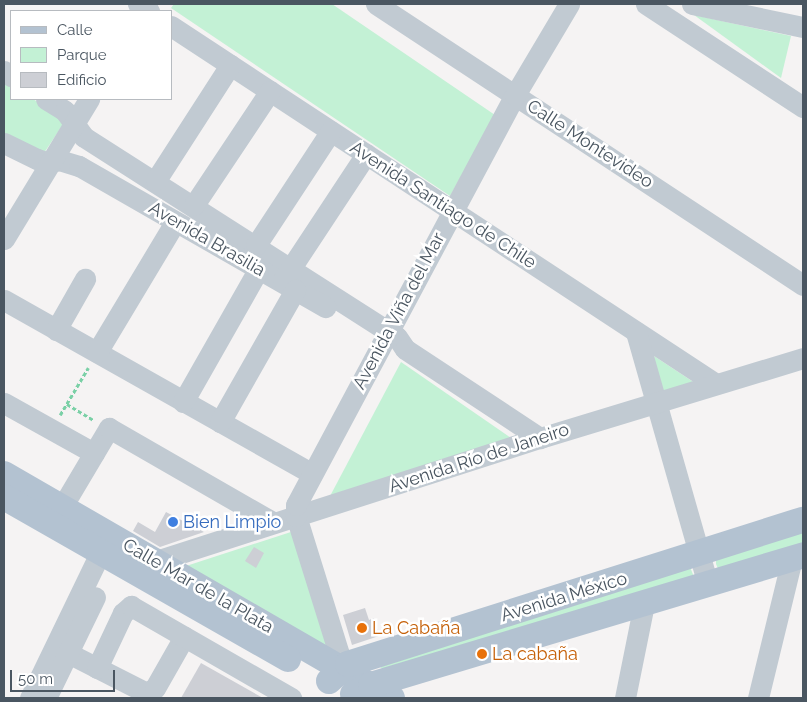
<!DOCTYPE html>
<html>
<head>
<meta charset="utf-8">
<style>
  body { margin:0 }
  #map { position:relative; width:807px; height:702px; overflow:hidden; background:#f5f3f3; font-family:Raleway,sans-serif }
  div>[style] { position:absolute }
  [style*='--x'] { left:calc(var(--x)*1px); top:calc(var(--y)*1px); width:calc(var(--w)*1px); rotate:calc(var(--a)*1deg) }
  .green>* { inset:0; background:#c3f1d5 }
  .building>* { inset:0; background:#cdcfd5 }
  .path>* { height:2.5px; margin-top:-1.25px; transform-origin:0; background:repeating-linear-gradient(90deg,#7ad0a6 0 4px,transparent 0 6.5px) }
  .minor>* { height:21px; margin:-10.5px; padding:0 10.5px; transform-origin:10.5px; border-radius:10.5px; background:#c1cad2 }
  .major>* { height:26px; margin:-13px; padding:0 13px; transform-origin:13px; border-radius:13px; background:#b3c2d1 }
  .dots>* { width:14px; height:14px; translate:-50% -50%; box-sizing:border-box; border:2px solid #fff; border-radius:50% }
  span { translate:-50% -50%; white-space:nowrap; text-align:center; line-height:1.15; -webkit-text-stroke:5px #fff; paint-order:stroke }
  .street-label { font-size:18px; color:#4a5661 }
  .shop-label { font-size:18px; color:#366cbe }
  .left { translate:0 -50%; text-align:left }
  .food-label { font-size:18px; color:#c56008 }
  .frame { position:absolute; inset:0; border:5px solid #4a5661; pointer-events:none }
  .legend { position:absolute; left:10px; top:10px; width:162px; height:90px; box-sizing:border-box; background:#fff; border:1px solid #b7bbc0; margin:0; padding:6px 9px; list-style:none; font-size:15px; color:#4a5661 }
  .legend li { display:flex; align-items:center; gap:10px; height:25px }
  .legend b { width:25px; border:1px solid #b7bbc0 }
  .scale { position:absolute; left:10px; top:670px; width:105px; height:22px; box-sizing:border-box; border:2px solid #4a5661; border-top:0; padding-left:6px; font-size:15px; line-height:18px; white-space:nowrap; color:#4a5661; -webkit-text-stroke:4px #fff; paint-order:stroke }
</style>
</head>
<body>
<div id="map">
  <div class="green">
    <div style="clip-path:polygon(174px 4px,332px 4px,495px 115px,450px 196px,171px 8px)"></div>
    <div style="clip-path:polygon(694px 15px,791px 36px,781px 78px)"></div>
    <div style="clip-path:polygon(4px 80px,11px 85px,11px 99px,33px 99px,66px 120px,42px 156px,4px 135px)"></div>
    <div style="clip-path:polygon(654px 356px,701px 387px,660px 400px)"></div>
    <div style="clip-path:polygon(401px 362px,517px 442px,329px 498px)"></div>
    <div style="clip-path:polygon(803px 528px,803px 548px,719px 571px,716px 564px,716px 558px)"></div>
    <div style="clip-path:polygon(294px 531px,329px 650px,183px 567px)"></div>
    <div style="clip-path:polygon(690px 567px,694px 577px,387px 672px,380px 667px)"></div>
  </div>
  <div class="building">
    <div style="clip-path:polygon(166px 512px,204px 532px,160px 547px,133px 531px,138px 522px,155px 532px)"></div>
    <div style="clip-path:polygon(254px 547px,264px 553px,256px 568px,245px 561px)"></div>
    <div style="clip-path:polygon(365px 608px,369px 620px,374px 618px,379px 636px,352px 645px,343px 615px)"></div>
    <div style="clip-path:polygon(201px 663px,263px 698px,181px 698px)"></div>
  </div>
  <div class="path">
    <div style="--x:67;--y:404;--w:31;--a:31"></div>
    <div style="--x:60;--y:415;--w:55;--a:-59.2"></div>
  </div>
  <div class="minor">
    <div style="--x:138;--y:4;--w:13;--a:32"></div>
    <div style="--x:376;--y:4;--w:511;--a:33.35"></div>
    <div style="--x:646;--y:4;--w:188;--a:33.3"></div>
    <div style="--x:692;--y:4;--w:113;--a:11.7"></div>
    <div style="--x:171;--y:26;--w:652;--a:33.3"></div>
    <div style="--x:4;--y:71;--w:9;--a:36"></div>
    <div style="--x:46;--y:99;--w:22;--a:32"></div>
    <div style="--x:65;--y:111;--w:32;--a:54"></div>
    <div style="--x:84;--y:137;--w:371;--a:32.6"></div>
    <div style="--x:397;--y:337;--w:14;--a:56"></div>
    <div style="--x:405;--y:349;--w:162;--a:33.4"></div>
    <div style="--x:4;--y:143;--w:37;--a:26"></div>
    <div style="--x:37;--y:159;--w:13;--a:18"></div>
    <div style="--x:49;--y:163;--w:10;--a:-17"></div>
    <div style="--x:59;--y:160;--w:21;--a:17"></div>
    <div style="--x:79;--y:166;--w:284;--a:29.8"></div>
    <div style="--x:156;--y:180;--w:137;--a:-57.2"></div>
    <div style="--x:194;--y:205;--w:137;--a:-56.3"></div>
    <div style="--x:4;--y:239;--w:164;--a:-58.7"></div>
    <div style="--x:256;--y:245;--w:136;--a:-56.7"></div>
    <div style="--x:283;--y:280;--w:151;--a:-56.6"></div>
    <div style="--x:4;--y:300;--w:352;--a:29.4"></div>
    <div style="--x:56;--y:330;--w:59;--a:-60.4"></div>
    <div style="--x:636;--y:332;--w:262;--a:74.1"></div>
    <div style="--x:97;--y:352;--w:152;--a:-59"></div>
    <div style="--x:183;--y:402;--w:152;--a:-60.4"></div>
    <div style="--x:4;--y:403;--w:103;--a:29.1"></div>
    <div style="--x:220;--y:422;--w:152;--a:-60.4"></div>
    <div style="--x:62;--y:507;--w:92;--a:-59.3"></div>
    <div style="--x:109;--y:428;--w:190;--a:29.9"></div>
    <div style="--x:156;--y:561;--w:403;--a:-17.8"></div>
    <div style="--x:540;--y:438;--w:275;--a:-16.9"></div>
    <div style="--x:68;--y:653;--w:89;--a:26.9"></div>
    <div style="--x:147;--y:693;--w:9;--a:-32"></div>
    <div style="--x:155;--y:688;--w:59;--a:-60.4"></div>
    <div style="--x:97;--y:668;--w:61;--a:-64.7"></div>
    <div style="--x:123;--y:613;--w:11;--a:-41"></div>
    <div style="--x:131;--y:606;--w:185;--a:29.9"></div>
    <div style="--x:340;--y:669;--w:15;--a:-94"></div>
    <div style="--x:339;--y:654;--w:145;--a:-107.3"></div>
    <div style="--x:296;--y:516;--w:11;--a:-90"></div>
    <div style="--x:296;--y:505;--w:465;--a:-61.9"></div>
    <div style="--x:515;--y:95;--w:106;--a:-59.3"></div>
    <div style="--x:30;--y:698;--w:177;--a:-64.2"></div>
    <div style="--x:46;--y:698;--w:112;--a:-64.1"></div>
    <div style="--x:625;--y:698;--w:96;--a:-78.6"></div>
    <div style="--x:758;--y:698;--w:144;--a:-76.3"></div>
  </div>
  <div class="major">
    <div style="--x:4;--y:474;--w:448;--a:30"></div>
    <div style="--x:4;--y:497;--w:327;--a:29.7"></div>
    <div style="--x:329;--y:681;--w:25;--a:-42"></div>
    <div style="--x:348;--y:664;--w:477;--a:-17.6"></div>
    <div style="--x:353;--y:694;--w:20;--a:-27"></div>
    <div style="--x:371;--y:685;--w:451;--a:-16.7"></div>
  </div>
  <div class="dots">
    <div style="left:173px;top:522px;background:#3f7fe0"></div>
    <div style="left:362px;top:628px;background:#e8710a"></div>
    <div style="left:482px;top:654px;background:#e8710a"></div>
  </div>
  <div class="street-label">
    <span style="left:590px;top:144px;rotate:33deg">Calle Montevideo</span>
    <span style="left:443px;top:205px;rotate:33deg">Avenida Santiago de Chile</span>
    <span style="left:207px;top:239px;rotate:30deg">Avenida Brasilia</span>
    <span style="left:399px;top:311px;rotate:-62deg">Avenida Viña del Mar</span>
    <span style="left:479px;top:458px;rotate:-18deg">Avenida Río de Janeiro</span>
    <span style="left:198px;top:586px;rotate:30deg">Calle Mar de la Plata</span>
    <span style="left:564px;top:597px;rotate:-17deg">Avenida México</span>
  </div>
  <div class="shop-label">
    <span class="left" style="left:183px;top:522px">Bien Limpio</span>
  </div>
  <div class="food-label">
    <span class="left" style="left:372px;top:628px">La Cabaña</span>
    <span class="left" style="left:492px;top:654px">La cabaña</span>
  </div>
  <div class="frame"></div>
  <ul class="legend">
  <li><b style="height:6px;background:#b3c2d1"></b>Calle</li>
  <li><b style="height:14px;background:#c3f1d5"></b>Parque</li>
  <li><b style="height:14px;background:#cdcfd5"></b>Edificio</li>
  </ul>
  <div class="scale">50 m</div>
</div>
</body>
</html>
